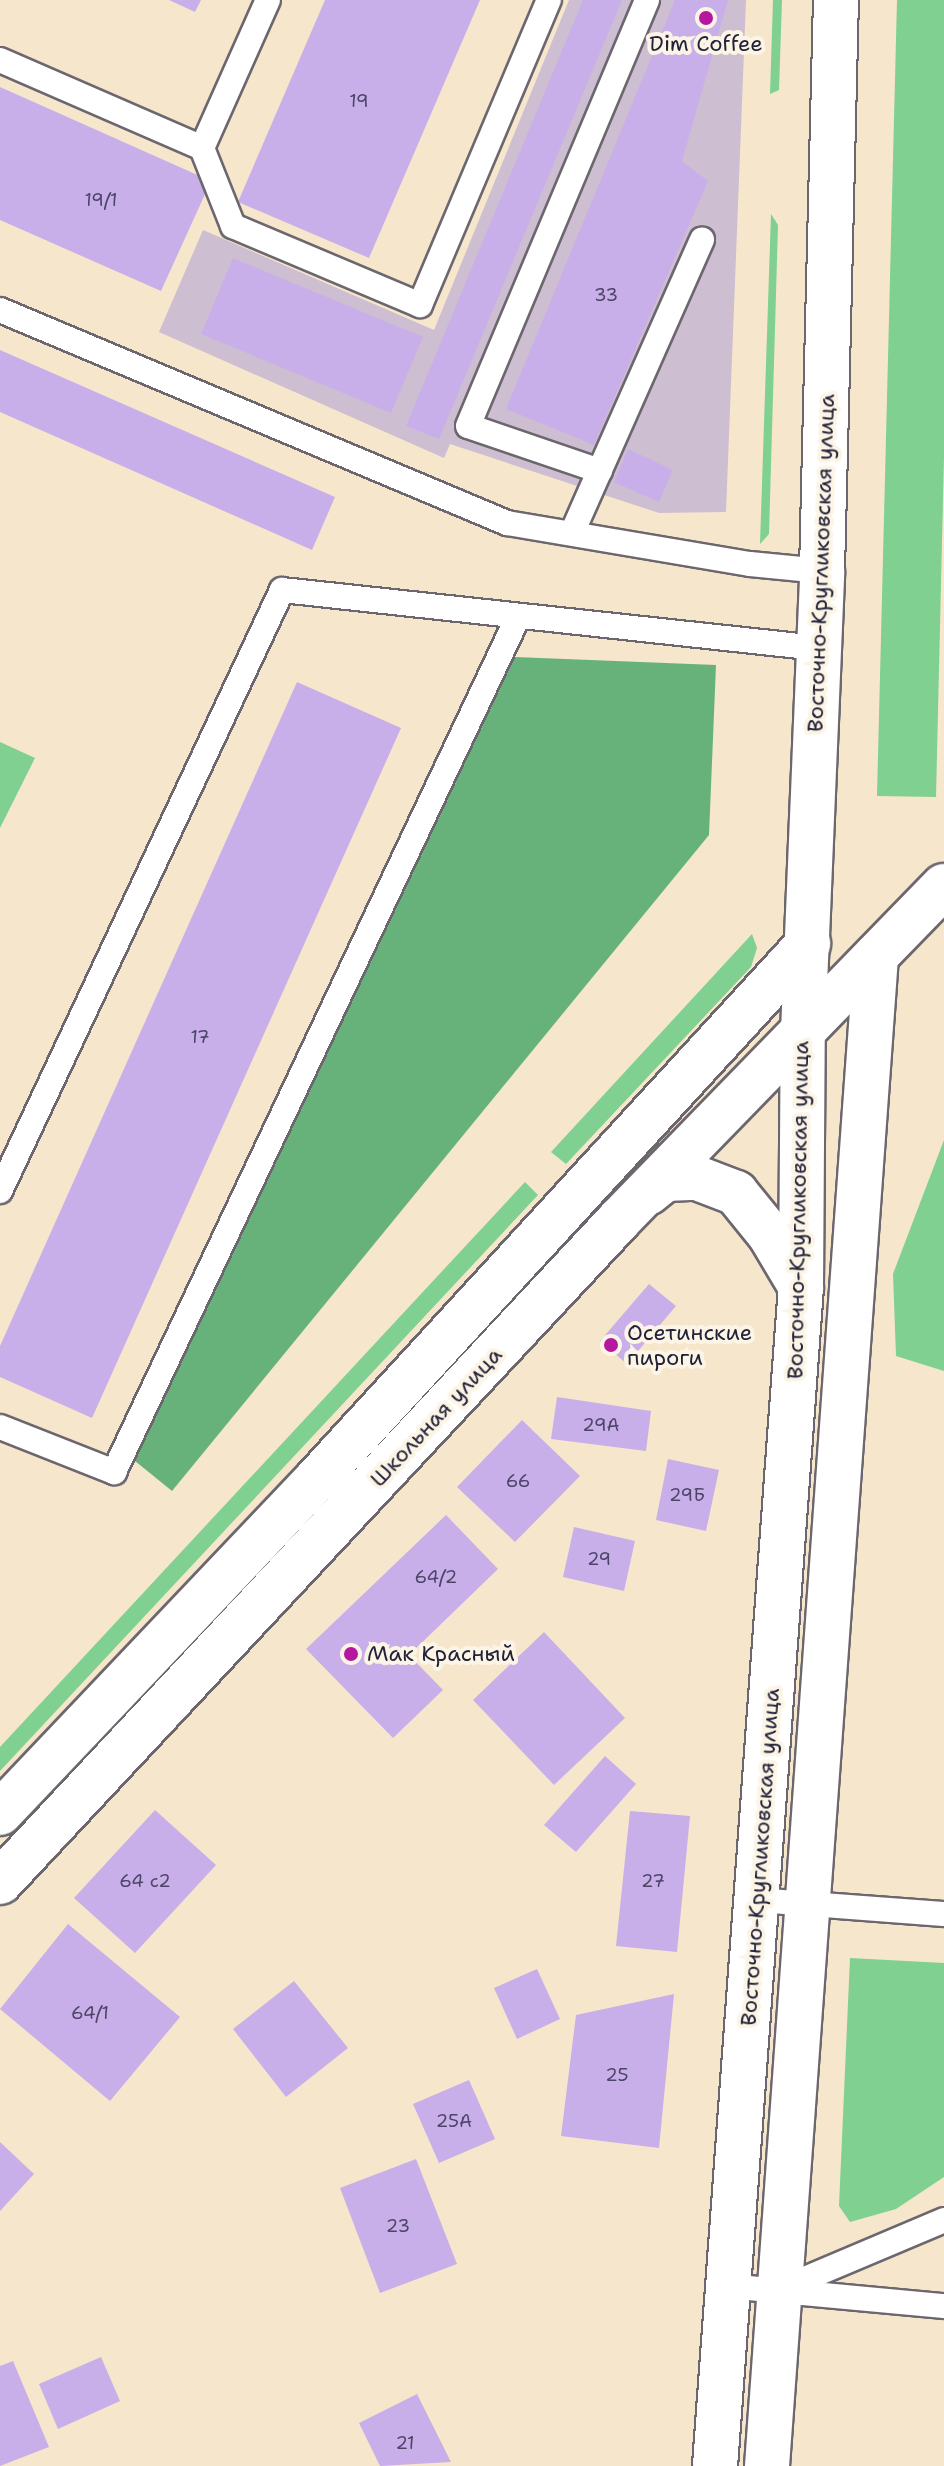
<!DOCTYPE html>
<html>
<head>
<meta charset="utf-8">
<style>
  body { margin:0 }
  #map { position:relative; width:944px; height:2466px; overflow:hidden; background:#f6e6cc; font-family:"Shantell Sans",sans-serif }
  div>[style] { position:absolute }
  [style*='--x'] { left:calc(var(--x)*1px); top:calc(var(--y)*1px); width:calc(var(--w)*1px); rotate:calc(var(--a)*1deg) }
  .industrial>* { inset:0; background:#cebed1 }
  .green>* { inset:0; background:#7fd091 }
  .forest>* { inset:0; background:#67b27b }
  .building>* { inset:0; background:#c9afea }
  .roads { filter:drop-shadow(2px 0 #6c676e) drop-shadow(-2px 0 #6c676e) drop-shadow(0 2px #6c676e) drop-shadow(0 -2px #6c676e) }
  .lane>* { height:24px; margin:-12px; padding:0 12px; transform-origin:12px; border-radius:12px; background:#fff }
  .secondary>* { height:44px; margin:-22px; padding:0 22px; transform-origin:22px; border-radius:22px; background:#fff }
  .dots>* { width:22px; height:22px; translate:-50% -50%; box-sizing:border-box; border:4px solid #fcf5e5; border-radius:50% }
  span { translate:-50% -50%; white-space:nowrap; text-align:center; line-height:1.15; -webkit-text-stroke:8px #fcf5e5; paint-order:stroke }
  .number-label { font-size:18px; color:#4c4567 }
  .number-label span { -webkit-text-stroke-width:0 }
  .poi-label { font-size:22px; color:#22223b }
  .left { translate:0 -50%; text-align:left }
  .street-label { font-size:22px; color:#22223b }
</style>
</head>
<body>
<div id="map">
  <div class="industrial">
    <div style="clip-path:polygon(569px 0,746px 0,726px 512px,659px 513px,450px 444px,444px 458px,159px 332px,203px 230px,434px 330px)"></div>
  </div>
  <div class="green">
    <div style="clip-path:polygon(773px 0,782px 0,779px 90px,770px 94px)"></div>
    <div style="clip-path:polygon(897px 0,944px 0,944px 456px,936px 797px,877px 796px)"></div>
    <div style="clip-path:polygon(771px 214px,778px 225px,769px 534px,760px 544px)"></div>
    <div style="clip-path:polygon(0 742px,35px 758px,0 828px)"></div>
    <div style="clip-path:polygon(752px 934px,757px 948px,751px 967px,566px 1164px,551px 1152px)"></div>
    <div style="clip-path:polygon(944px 1140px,944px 1371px,896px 1356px,893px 1274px)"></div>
    <div style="clip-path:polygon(525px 1182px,538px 1195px,0 1771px,0 1747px)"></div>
    <div style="clip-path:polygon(850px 1958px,944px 1963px,944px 2177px,896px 2209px,850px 2222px,839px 2206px)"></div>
  </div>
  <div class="forest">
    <div style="clip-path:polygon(515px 657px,716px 665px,709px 835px,172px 1491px,135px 1461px)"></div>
  </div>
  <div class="building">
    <div style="clip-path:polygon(169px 0,201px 0,195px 12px)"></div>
    <div style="clip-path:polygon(325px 0,480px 0,369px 258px,238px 202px)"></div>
    <div style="clip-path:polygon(583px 0,622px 0,439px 439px,406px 426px)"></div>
    <div style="clip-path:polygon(675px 0,728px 0,682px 161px,708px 181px,594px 445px,506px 409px)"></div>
    <div style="clip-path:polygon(0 87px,211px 181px,161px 291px,0 220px)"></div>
    <div style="clip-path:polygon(233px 258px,423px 337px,391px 413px,201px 334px)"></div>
    <div style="clip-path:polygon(0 350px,335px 497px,312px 550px,0 412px)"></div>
    <div style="clip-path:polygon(628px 449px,673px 470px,659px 502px,614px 482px)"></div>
    <div style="clip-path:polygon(297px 682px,401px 728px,92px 1418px,0 1377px,0 1346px)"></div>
    <div style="clip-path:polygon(649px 1284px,676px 1306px,627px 1364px,600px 1341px)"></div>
    <div style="clip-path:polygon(557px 1397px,651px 1411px,646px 1451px,551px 1439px)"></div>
    <div style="clip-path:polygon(522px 1420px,580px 1476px,515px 1542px,457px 1487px)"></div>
    <div style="clip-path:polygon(668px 1459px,719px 1470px,706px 1531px,656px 1520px)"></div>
    <div style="clip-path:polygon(446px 1515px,498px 1569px,409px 1655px,443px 1690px,393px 1738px,306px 1649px)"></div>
    <div style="clip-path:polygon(574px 1527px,635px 1541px,624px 1591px,563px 1577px)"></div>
    <div style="clip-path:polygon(544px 1632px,625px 1718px,554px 1785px,473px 1700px)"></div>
    <div style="clip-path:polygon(605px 1756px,636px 1784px,576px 1852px,544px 1825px)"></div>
    <div style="clip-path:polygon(155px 1810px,216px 1865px,135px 1953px,74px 1898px)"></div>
    <div style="clip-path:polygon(630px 1811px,690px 1816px,677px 1952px,616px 1946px)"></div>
    <div style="clip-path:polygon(68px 1924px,180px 2017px,110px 2101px,0 2009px)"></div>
    <div style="clip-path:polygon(537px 1969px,560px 2019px,517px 2039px,494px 1988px)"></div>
    <div style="clip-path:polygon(294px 1981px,348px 2048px,286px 2097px,233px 2029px)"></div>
    <div style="clip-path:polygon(674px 1994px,659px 2148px,561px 2136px,576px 2015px)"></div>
    <div style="clip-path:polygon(469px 2080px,495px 2139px,439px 2163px,413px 2104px)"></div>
    <div style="clip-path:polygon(0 2142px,34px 2174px,0 2211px)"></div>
    <div style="clip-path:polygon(416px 2159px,457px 2264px,380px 2293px,340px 2188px)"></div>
    <div style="clip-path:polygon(101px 2357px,120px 2401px,58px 2429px,39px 2384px)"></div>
    <div style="clip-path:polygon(13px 2361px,49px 2447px,0 2466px,0 2366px)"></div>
    <div style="clip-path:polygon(417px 2394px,451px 2462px,380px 2466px,359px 2423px)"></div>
  </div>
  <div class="roads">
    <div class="lane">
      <div style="--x:0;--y:60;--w:220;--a:23.5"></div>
      <div style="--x:202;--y:148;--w:162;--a:-66"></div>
      <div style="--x:202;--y:148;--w:84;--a:68.3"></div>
      <div style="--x:233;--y:226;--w:203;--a:22.9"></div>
      <div style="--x:420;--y:305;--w:331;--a:-67.1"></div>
      <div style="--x:0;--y:310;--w:550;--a:22.79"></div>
      <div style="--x:507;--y:523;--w:246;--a:9.6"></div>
      <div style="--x:750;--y:564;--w:72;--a:5.6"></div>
      <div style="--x:600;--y:471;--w:139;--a:-161.2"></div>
      <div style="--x:468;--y:426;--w:462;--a:-67.2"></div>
      <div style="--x:572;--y:533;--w:321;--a:-66.1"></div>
      <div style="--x:0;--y:1191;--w:664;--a:-64.86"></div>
      <div style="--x:282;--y:590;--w:539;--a:6.18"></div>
      <div style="--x:0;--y:1427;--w:123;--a:21.5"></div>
      <div style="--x:114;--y:1472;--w:946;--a:-64.71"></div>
      <div style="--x:757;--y:1900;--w:188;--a:4.3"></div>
      <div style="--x:727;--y:2286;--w:218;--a:5.3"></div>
      <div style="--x:781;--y:2289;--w:177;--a:-22.9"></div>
    </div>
    <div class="secondary">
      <div style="--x:648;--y:1193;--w:22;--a:-39"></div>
      <div style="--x:665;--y:1179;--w:32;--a:-2"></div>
      <div style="--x:697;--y:1178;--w:42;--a:21"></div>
      <div style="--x:736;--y:1193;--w:54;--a:51"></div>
      <div style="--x:770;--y:1235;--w:61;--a:59.2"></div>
      <div style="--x:0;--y:1813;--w:459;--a:-46.5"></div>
      <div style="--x:316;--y:1480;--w:728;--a:-47.45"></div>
      <div style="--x:0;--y:1882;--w:906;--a:-46.92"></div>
      <div style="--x:619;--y:1220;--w:466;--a:-45.8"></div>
      <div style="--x:715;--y:2466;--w:1182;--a:-85.83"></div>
      <div style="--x:801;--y:1287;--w:255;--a:-89.6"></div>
      <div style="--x:803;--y:1032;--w:461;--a:-87.6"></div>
      <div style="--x:822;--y:571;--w:571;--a:-88.6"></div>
      <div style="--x:767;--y:2466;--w:1514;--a:-85.87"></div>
    </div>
  </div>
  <div class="dots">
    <div style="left:706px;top:18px;background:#b5179e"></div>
    <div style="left:611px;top:1345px;background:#b5179e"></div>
    <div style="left:351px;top:1654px;background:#b5179e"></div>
  </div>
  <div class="number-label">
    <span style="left:359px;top:101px">19</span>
    <span style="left:101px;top:200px">19/1</span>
    <span style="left:606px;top:295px">33</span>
    <span style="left:200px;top:1037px">17</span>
    <span style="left:601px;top:1425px">29А</span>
    <span style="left:518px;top:1481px">66</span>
    <span style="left:687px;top:1495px">29Б</span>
    <span style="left:599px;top:1559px">29</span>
    <span style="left:436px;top:1577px">64/2</span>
    <span style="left:145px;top:1881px">64 с2</span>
    <span style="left:653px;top:1881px">27</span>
    <span style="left:90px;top:2013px">64/1</span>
    <span style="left:617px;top:2075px">25</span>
    <span style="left:454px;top:2121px">25А</span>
    <span style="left:398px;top:2226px">23</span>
    <span style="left:405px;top:2443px">21</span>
  </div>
  <div class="poi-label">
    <span style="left:706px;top:44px">Dim Coffee</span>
    <span class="left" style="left:627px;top:1345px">Осетинские<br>пироги</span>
    <span class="left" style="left:367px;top:1654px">Мак Красный</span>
  </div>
  <div class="street-label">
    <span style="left:821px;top:563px;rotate:-88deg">Восточно-Кругликовская улица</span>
    <span style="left:798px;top:1210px;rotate:-89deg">Восточно-Кругликовская улица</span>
    <span style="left:436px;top:1417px;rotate:-47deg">Школьная улица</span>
    <span style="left:760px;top:1857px;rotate:-86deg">Восточно-Кругликовская улица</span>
  </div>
</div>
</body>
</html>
